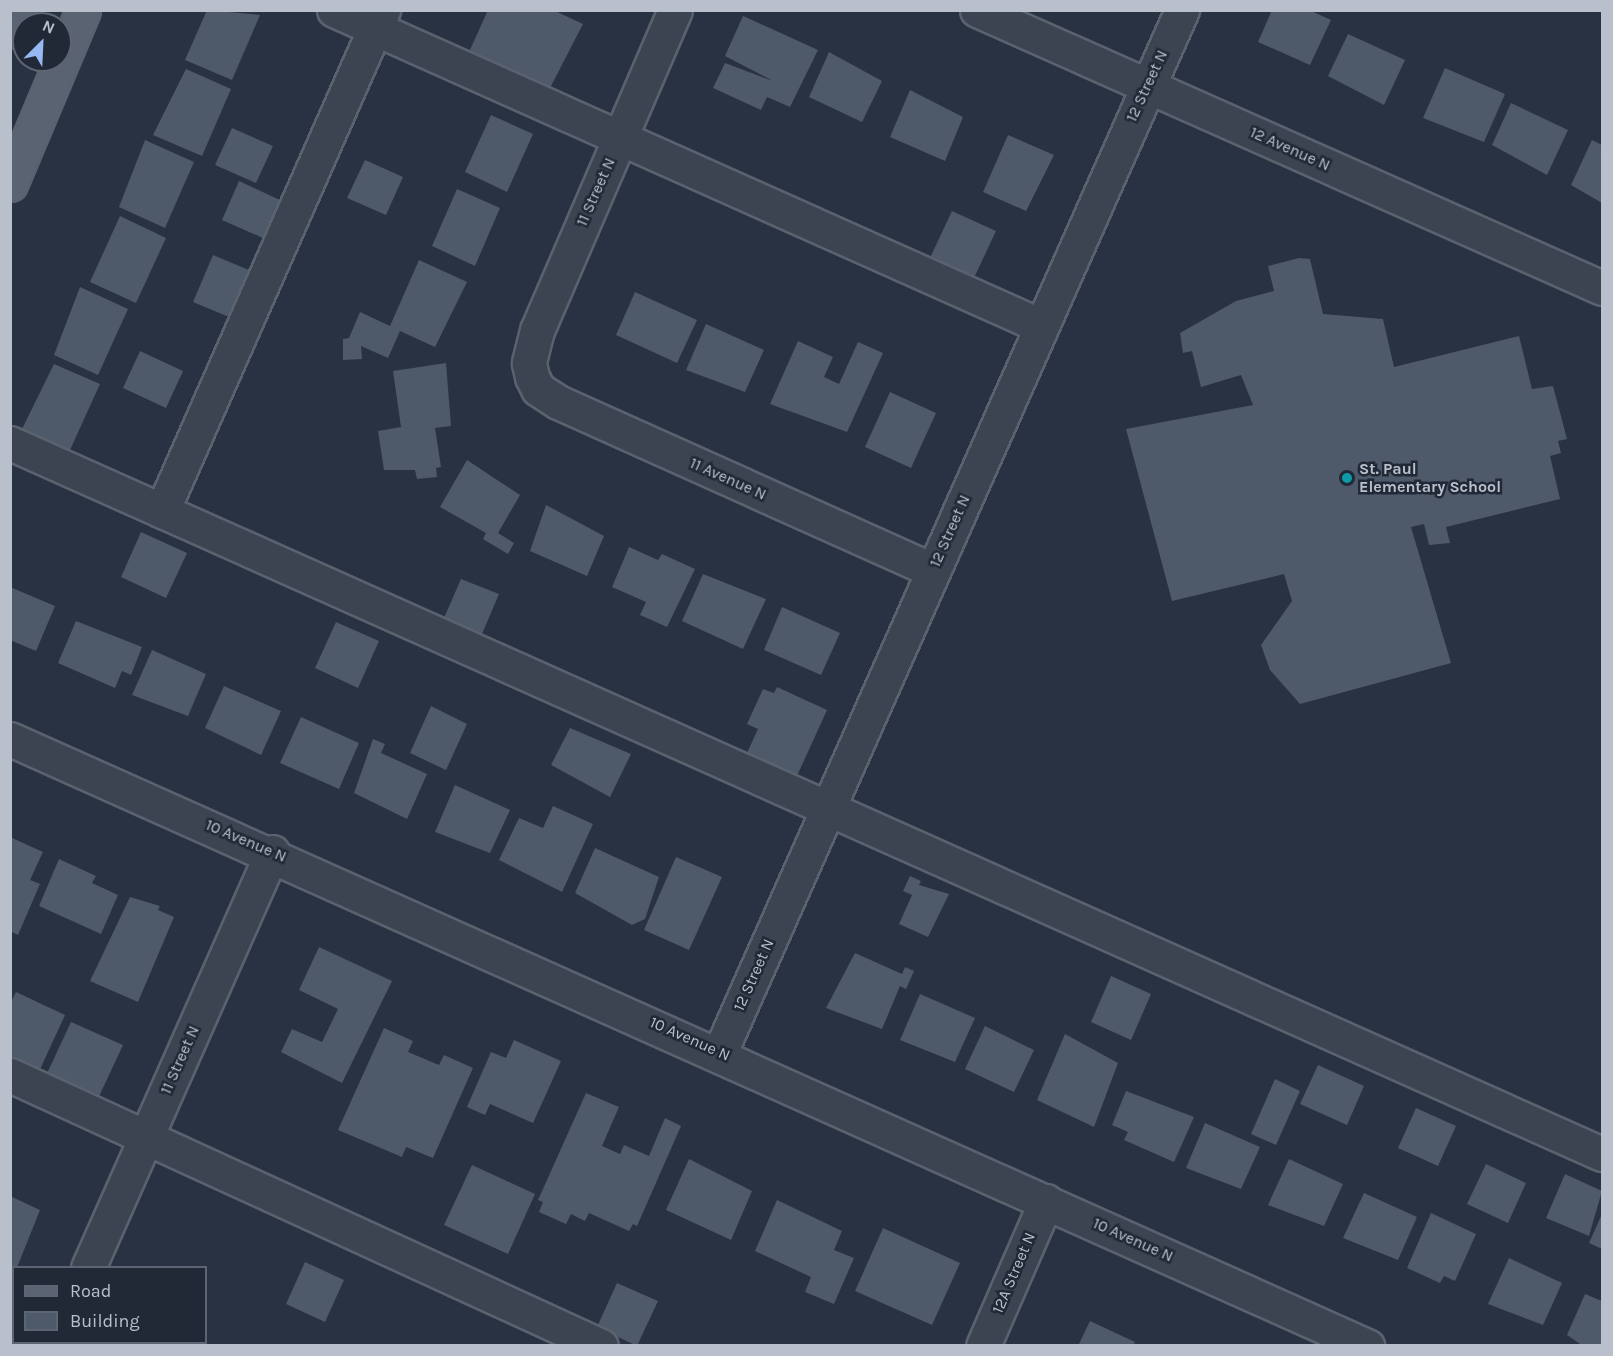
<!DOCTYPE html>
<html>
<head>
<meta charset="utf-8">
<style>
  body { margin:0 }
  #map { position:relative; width:1613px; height:1356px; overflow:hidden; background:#283242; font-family:Karla,sans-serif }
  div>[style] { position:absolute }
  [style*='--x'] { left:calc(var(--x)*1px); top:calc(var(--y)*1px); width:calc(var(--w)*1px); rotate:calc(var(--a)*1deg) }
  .building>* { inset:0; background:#4e596a }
  .roads { filter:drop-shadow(2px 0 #5a626f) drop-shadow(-2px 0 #5a626f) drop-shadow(0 2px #5a626f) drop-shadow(0 -2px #5a626f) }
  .minor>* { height:33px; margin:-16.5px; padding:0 16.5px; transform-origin:16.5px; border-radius:16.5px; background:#3c4451 }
  .major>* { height:33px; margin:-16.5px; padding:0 16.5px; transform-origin:16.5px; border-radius:16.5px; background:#5a6371 }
  .dots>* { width:16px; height:16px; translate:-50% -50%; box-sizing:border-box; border:3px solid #212937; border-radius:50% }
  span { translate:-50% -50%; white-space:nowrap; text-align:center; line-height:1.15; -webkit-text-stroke:5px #212937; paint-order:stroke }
  .street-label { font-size:16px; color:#b9c0cb }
  .poi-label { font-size:16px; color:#b9c0cb; font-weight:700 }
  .left { translate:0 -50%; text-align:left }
  .frame { position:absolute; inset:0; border:12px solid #b9c0cb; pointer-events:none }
  .legend { position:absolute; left:12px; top:1266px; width:195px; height:78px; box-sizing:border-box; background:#212937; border:2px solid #5e6572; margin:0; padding:8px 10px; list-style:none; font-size:18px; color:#b9c0cb }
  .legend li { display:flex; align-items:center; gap:12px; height:30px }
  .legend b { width:30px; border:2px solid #5e6572 }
  .north { position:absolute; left:12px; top:12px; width:60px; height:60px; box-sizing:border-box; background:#212937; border:2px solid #5e6572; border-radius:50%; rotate:24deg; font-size:16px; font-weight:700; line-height:24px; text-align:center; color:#b9c0cb }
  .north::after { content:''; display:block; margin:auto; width:21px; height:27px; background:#96b8f4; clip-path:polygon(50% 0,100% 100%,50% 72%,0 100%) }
</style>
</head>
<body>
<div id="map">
  <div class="building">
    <div style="clip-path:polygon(207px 10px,260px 15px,232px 80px,185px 60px)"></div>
    <div style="clip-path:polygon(488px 10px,553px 10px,583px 24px,550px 88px,469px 52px)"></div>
    <div style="clip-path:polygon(1272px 10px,1309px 10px,1331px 20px,1310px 65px,1258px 42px)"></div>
    <div style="clip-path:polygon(743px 16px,818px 50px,790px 107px,767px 97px,761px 110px,713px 88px,725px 63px,773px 81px,725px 56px)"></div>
    <div style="clip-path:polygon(1348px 34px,1405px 60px,1384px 105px,1328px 76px)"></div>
    <div style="clip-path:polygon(829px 52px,882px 81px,862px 122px,809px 97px)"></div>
    <div style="clip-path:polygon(1445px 68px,1505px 94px,1484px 142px,1423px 118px)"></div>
    <div style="clip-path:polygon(186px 69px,231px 89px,202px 156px,153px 135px)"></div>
    <div style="clip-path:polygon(910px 90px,963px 117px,945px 161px,890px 137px)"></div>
    <div style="clip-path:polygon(1511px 103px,1568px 130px,1547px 175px,1492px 145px)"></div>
    <div style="clip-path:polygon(491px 115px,533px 134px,507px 192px,465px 172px)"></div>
    <div style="clip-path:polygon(232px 128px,273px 146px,256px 183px,215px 165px)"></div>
    <div style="clip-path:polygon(1008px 135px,1054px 155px,1026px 211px,983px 192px)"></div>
    <div style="clip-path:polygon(145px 140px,194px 162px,165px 228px,119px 207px)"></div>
    <div style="clip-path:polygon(1592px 140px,1602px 145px,1602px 203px,1571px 185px)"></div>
    <div style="clip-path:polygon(365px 160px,403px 177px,386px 215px,347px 198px)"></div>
    <div style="clip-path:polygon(239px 181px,280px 200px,263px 238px,222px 220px)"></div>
    <div style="clip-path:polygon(457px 189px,500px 208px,475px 266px,432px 246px)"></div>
    <div style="clip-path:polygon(952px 211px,996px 231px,973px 280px,929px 260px)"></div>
    <div style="clip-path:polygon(120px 216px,166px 238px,136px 303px,90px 282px)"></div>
    <div style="clip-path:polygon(213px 255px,256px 273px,236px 320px,193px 302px)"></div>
    <div style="clip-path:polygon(1299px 258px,1310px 259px,1323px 314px,1383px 319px,1394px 367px,1519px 336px,1532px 389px,1553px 386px,1567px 439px,1558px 441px,1561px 453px,1550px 456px,1560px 499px,1446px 527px,1450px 543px,1429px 545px,1424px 524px,1411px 527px,1451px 663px,1300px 704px,1270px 670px,1261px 645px,1292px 601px,1284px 574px,1172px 601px,1126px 429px,1253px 405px,1241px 375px,1201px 387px,1192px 351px,1183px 353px,1180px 333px,1236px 301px,1274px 291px,1268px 266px)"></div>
    <div style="clip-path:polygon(419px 260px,467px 282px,435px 347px,400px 331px,388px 358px,361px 346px,362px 359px,343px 360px,343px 339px,349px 338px,360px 312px,390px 326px)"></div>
    <div style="clip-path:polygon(80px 287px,128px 309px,98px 375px,54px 355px)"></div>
    <div style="clip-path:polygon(635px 292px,697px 320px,677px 363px,616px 335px)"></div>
    <div style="clip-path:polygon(706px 324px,764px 350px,745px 392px,686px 370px)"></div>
    <div style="clip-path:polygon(798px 341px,833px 357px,824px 377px,839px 384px,858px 342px,883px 353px,847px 432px,770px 404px)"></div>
    <div style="clip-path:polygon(140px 351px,183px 371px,166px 408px,123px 388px)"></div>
    <div style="clip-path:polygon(446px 363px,451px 426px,435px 428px,441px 467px,436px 468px,437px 477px,417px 479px,415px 470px,384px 470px,378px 431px,401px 427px,393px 371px)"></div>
    <div style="clip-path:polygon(54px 364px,100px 384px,70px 450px,22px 429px)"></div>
    <div style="clip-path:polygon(890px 392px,936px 413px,911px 468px,865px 447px)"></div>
    <div style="clip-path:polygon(467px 460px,520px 495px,498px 533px,514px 543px,508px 554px,483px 539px,486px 533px,440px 507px)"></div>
    <div style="clip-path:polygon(546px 505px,604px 536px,587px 576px,530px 551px)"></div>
    <div style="clip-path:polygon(141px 532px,187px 553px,166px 598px,121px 577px)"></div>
    <div style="clip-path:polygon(629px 547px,658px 560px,662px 554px,695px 569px,667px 627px,640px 615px,646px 602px,612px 587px)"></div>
    <div style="clip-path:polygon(703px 574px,766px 599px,743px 649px,682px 621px)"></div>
    <div style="clip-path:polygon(461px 579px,499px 594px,482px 634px,444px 618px)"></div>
    <div style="clip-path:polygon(10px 587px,55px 606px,36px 651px,10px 640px)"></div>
    <div style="clip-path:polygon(782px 607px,840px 633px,821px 675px,764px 650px)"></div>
    <div style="clip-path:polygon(76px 621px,142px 647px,131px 675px,122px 671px,115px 688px,58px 663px)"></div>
    <div style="clip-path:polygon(336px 622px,379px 641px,358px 688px,315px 668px)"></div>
    <div style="clip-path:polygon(152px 650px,206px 674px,188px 716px,132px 695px)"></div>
    <div style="clip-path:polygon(224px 686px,281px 711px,261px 755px,205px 728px)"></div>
    <div style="clip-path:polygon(777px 687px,827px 710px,797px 776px,747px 753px,758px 729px,747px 724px,763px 689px,774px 693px)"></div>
    <div style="clip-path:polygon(431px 706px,467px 724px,446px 770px,410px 753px)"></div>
    <div style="clip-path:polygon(301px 717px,359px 743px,339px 789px,280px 763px)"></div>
    <div style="clip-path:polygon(570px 728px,631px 754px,610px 797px,551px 765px)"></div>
    <div style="clip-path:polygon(373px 739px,385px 744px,381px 753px,427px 774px,407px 819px,354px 793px)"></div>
    <div style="clip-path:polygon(455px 785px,510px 810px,490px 853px,435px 832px)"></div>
    <div style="clip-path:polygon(553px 806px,593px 824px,562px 892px,499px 860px,519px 818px,543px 828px)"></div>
    <div style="clip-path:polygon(10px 837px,43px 852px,30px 880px,40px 884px,18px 935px,10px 931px)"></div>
    <div style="clip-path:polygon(595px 848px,659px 877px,645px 919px,632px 925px,575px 893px)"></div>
    <div style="clip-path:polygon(676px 857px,722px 877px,689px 950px,644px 930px)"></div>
    <div style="clip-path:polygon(59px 859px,96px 876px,92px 883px,118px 895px,101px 934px,39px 906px)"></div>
    <div style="clip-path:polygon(910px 876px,921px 881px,919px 885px,949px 894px,928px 937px,899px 924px,912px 895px,903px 891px)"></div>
    <div style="clip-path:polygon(130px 897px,160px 906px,158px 910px,174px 917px,138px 1002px,90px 981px)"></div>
    <div style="clip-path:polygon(319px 947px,392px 981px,342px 1083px,281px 1052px,292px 1029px,322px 1042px,338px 1009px,299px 990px)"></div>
    <div style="clip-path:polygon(855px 953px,902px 974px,905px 967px,914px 971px,906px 989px,900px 986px,882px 1029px,826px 1008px)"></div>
    <div style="clip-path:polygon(1111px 976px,1151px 994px,1131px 1040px,1091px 1022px)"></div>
    <div style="clip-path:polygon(16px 992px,65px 1015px,36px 1078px,10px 1066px,10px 1004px)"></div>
    <div style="clip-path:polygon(920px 994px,975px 1018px,955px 1062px,900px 1040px)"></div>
    <div style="clip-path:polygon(71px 1022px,123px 1045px,95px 1105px,43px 1082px)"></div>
    <div style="clip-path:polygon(985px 1026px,1034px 1050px,1014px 1092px,965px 1069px)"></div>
    <div style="clip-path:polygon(384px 1028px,413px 1041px,408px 1052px,439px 1065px,444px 1055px,473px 1068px,433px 1158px,406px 1147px,402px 1157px,338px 1130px)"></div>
    <div style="clip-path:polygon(1065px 1034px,1118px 1063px,1094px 1127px,1037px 1100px)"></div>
    <div style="clip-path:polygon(514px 1040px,561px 1061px,533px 1123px,490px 1104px,485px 1115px,467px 1107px,491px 1052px,506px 1058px)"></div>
    <div style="clip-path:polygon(1318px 1065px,1364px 1086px,1347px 1125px,1300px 1104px)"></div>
    <div style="clip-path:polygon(1275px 1079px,1300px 1091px,1276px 1145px,1251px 1134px)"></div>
    <div style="clip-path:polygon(1126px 1091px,1194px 1117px,1174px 1162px,1124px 1140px,1128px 1132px,1112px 1125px)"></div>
    <div style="clip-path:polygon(586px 1093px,619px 1107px,602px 1146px,620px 1154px,624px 1145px,649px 1156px,665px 1118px,681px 1126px,637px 1226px,633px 1224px,629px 1231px,589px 1213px,585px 1221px,571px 1214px,566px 1224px,539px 1212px,543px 1202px,538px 1200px)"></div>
    <div style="clip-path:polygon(1416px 1108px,1456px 1126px,1438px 1166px,1398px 1148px)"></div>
    <div style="clip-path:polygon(1205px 1123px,1260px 1147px,1241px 1189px,1186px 1168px)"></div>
    <div style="clip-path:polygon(689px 1159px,752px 1191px,731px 1240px,666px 1210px)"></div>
    <div style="clip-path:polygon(1289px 1159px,1343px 1184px,1324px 1226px,1268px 1205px)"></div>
    <div style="clip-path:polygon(1486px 1164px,1526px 1183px,1508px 1223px,1467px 1204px)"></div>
    <div style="clip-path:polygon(472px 1165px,535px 1194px,508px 1254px,444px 1225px)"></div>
    <div style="clip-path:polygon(1565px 1174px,1602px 1191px,1589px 1236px,1546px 1218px)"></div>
    <div style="clip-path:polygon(1364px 1193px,1417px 1217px,1398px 1260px,1343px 1238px)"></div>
    <div style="clip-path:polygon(10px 1196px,40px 1210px,10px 1285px)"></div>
    <div style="clip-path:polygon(777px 1200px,842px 1231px,834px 1250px,854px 1258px,834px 1304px,805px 1292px,811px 1277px,755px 1251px)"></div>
    <div style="clip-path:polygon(1431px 1213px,1476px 1234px,1455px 1281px,1444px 1276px,1440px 1283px,1407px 1268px)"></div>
    <div style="clip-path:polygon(1602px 1214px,1602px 1249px,1589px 1243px)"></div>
    <div style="clip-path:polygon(883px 1228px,960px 1263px,932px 1325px,855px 1291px)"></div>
    <div style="clip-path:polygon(1509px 1258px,1562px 1283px,1543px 1325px,1488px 1304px)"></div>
    <div style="clip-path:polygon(305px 1262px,344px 1280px,325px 1322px,286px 1304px)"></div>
    <div style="clip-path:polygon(617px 1283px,658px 1301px,637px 1346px,597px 1327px)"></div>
    <div style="clip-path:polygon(1585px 1294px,1602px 1301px,1602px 1346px,1583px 1346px,1567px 1335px)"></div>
    <div style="clip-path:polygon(1090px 1321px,1135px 1342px,1133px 1346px,1078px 1346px)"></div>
  </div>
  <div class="roads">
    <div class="minor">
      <div style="--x:334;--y:10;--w:774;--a:24.08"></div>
      <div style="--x:675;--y:10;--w:348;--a:113.3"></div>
      <div style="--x:537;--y:330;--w:34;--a:104"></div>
      <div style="--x:529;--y:363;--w:14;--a:78"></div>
      <div style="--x:532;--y:377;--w:13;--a:63"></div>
      <div style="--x:538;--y:389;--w:24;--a:33"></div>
      <div style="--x:558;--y:402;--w:410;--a:24.2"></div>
      <div style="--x:977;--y:10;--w:684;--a:23.98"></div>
      <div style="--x:10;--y:443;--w:1744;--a:24.07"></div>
      <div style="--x:162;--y:511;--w:548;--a:-66.2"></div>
      <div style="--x:10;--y:739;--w:1487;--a:24.1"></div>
      <div style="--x:720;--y:1052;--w:1140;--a:-66.09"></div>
      <div style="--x:10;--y:1075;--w:650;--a:24.63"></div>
      <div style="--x:88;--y:1268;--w:455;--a:-66.1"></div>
      <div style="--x:52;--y:1346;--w:4;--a:-63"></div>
      <div style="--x:983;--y:1346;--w:158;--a:-66.5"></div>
    </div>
    <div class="major">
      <div style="--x:10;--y:31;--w:23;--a:-65"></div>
      <div style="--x:10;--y:184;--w:189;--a:-67.2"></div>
    </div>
  </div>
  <div class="dots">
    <div style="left:1347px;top:478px;background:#0f9aa8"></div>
  </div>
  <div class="street-label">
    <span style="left:1147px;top:86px;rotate:-65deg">12 Street N</span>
    <span style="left:1290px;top:149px;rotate:24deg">12 Avenue N</span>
    <span style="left:596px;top:192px;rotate:-66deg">11 Street N</span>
    <span style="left:728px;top:479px;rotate:24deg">11 Avenue N</span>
    <span style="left:950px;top:531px;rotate:-66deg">12 Street N</span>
    <span style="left:246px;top:841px;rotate:23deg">10 Avenue N</span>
    <span style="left:754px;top:975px;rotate:-66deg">12 Street N</span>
    <span style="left:690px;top:1039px;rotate:24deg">10 Avenue N</span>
    <span style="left:180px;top:1060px;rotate:-66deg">11 Street N</span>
    <span style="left:1133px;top:1240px;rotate:24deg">10 Avenue N</span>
    <span style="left:1014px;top:1273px;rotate:-67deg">12A Street N</span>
  </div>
  <div class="poi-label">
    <span class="left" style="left:1359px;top:478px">St. Paul<br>Elementary School</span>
  </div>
  <div class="frame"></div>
  <ul class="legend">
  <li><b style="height:8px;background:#5a6371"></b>Road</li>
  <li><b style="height:16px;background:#4e596a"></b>Building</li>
  </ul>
  <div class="north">N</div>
</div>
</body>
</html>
